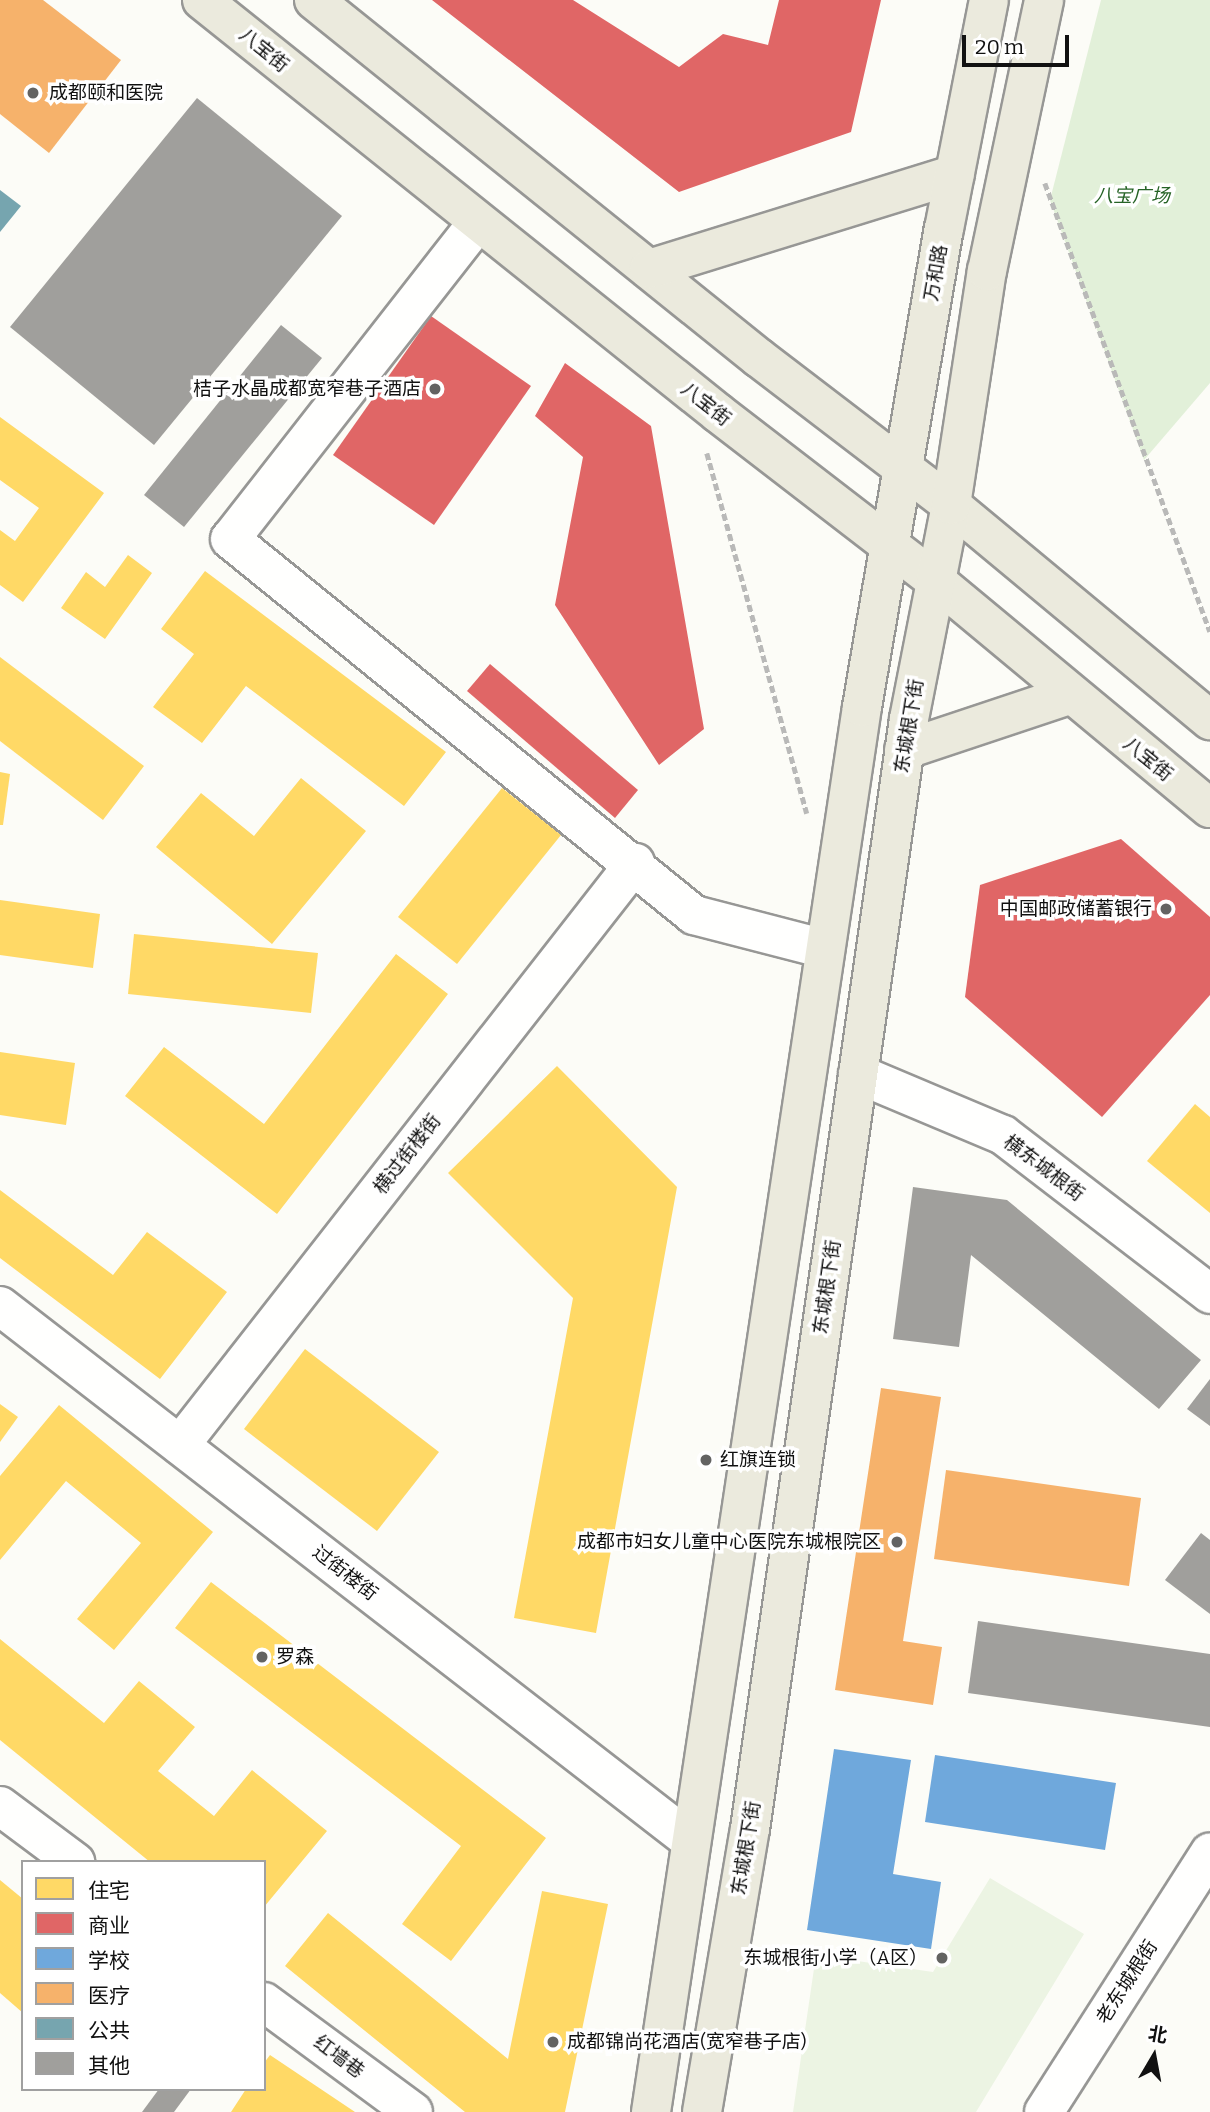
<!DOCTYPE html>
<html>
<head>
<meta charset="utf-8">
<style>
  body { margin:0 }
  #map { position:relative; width:1210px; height:2112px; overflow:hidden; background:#fcfcf7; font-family:Bitter,"Noto Sans SC",serif }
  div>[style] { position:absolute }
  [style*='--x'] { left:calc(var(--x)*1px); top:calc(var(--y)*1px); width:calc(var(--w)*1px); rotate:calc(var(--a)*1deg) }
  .green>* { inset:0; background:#e2f0d9 }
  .pitch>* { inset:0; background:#ecf4e3 }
  .homes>* { inset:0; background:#ffd966 }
  .shops>* { inset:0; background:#e06666 }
  .schools>* { inset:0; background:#6fa8dc }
  .health>* { inset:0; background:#f6b26b }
  .public>* { inset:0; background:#76a5af }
  .building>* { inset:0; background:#a09f9c }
  .path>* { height:4.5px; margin-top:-2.25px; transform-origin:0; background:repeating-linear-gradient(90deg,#b9b9b8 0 7px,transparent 0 10.5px) }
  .roads { filter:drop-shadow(2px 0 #979795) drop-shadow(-2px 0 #979795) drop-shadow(0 2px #979795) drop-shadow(0 -2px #979795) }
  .street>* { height:38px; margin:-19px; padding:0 19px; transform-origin:19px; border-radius:19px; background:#fffffe }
  .primary>* { height:38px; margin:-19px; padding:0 19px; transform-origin:19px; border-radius:19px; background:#ebeadd }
  .dots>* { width:19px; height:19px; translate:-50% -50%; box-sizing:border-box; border:4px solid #fff; border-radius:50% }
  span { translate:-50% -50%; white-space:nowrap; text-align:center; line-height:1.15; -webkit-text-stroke:7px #fff; paint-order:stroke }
  .street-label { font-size:19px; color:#111 }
  .poi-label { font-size:19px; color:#111 }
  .left { translate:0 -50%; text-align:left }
  .right { translate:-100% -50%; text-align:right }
  .park-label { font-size:19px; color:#266326; font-style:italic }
  .legend { position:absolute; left:21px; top:1860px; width:245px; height:231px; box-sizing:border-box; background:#fff; border:2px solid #a0a0a0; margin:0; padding:9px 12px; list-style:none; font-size:21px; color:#111 }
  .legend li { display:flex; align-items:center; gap:14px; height:35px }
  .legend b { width:35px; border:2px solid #a0a0a0 }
  .north { position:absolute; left:1119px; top:2021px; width:70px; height:70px; -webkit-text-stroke:5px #fff; paint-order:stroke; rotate:10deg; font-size:19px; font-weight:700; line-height:28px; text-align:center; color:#111 }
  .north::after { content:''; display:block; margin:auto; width:24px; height:32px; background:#111; clip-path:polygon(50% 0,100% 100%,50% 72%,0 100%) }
  .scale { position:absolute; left:962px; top:35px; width:107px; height:32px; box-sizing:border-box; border:4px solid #111; border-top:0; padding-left:9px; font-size:21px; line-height:24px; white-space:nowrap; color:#111; -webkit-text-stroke:5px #fff; paint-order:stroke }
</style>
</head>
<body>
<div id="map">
  <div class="green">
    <div style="clip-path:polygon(1101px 0,1210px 0,1210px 383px,1144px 460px,1050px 200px)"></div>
  </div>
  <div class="pitch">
    <div style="clip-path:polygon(990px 1878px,1084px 1934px,976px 2112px,793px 2112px,816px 1955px,933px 1972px)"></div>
  </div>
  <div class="homes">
    <div style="clip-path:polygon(0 417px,104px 493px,23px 602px,0 585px,0 530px,15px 541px,39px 508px,0 480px)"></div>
    <div style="clip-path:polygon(128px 555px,152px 573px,105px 639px,61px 608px,86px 572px,105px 587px)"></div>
    <div style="clip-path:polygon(205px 571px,446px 752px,404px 806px,246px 686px,202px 743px,153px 707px,194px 654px,161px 629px)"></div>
    <div style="clip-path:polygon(0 657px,144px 766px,103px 820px,0 741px)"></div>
    <div style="clip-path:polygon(0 772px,10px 774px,3px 825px,0 825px)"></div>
    <div style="clip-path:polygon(301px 778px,366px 831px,272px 944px,156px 847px,201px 793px,254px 836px)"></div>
    <div style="clip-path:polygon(502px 788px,561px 835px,457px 964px,398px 917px)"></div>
    <div style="clip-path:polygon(0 900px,100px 914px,93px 968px,0 955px)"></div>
    <div style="clip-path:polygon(134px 934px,318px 953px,311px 1013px,128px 994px)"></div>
    <div style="clip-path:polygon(396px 954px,448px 994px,277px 1214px,125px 1096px,164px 1047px,264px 1124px)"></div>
    <div style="clip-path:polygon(0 1052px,75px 1063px,66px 1125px,0 1115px)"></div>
    <div style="clip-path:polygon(557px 1066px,677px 1187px,596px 1633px,514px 1618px,573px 1298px,448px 1173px)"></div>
    <div style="clip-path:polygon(1195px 1104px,1210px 1117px,1210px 1213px,1147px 1161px)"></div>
    <div style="clip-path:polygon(0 1190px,113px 1275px,147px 1232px,227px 1292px,160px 1379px,0 1258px)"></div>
    <div style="clip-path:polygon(305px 1349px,439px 1452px,377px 1531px,244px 1429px)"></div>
    <div style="clip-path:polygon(0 1404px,18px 1417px,0 1442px)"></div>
    <div style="clip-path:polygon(59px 1405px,213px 1532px,114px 1650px,77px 1619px,141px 1543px,66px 1481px,0 1560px,0 1476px)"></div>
    <div style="clip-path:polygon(211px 1582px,546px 1838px,451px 1961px,402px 1924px,461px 1846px,175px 1628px)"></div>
    <div style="clip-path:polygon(0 1639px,104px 1723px,139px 1681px,195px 1727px,158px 1771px,214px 1816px,252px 1770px,327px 1831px,264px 1907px,264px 1862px,150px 1862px,0 1740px)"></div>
    <div style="clip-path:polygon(0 1880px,23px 1899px,23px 2013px,0 1993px)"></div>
    <div style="clip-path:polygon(542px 1891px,608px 1904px,565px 2112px,465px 2112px,285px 1966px,328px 1913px,508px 2059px)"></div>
    <div style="clip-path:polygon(270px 2055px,355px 2112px,231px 2112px,246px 2089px,264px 2089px,264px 2063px)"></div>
  </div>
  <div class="shops">
    <div style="clip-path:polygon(432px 0,573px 0,679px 67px,723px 34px,768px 45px,779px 0,881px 0,851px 132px,679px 192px)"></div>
    <div style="clip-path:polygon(431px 316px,531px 386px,434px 525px,333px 455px)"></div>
    <div style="clip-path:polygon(565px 363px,651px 426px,704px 729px,659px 765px,555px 605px,583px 457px,535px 416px)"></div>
    <div style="clip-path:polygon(490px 664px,638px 790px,615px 818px,467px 691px)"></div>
    <div style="clip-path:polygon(1121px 839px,1210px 917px,1210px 995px,1102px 1117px,965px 997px,980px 885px)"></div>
  </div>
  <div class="schools">
    <div style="clip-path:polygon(834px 1749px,911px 1760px,893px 1874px,941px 1882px,931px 1949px,807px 1930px)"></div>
    <div style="clip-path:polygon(935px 1755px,1116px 1783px,1105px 1850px,925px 1822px)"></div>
  </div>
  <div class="health">
    <div style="clip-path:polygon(0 0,43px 0,121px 60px,49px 153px,0 114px)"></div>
    <div style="clip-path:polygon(881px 1388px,941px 1397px,903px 1641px,942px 1647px,933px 1705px,835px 1690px)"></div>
    <div style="clip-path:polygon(946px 1470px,1141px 1498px,1129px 1586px,934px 1559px)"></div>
  </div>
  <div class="public">
    <div style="clip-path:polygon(0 190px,21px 206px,0 232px)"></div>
  </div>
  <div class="building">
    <div style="clip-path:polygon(197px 98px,342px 216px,154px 445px,10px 327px)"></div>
    <div style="clip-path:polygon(281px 325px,322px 358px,184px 527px,144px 495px)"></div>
    <div style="clip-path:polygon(913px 1187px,1007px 1200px,1201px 1360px,1159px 1409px,971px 1255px,959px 1347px,893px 1339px)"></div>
    <div style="clip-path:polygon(1210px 1379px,1210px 1426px,1187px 1409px)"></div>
    <div style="clip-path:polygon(1201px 1533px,1210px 1540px,1210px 1614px,1165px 1580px)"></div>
    <div style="clip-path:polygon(978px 1621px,1210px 1654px,1210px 1727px,968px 1693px)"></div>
    <div style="clip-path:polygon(159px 2089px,191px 2089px,174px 2112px,142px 2112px)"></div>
  </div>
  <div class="path">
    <div style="--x:1045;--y:183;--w:478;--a:69.8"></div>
    <div style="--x:707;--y:453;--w:374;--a:74.5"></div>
  </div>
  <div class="roads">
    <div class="street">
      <div style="--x:478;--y:222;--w:402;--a:128"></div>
      <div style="--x:230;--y:539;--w:597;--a:39.02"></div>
      <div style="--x:694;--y:915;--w:135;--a:14.5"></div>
      <div style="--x:858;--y:1074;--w:157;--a:22.8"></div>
      <div style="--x:1003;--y:1135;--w:261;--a:37.5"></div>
      <div style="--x:0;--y:1306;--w:872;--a:37.74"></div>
      <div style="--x:180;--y:1445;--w:739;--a:-51.98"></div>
      <div style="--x:0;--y:1806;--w:94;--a:36.7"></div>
      <div style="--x:264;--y:2002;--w:185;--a:36.4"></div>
      <div style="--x:1044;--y:2112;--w:308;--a:-57.4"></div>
    </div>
    <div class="primary">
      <div style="--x:202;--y:0;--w:661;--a:38.67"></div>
      <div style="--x:718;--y:413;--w:274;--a:37.6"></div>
      <div style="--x:935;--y:580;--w:357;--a:39.7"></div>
      <div style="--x:314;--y:0;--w:571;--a:38.82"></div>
      <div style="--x:759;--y:358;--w:242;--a:37.4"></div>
      <div style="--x:951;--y:505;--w:337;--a:39.7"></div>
      <div style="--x:649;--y:269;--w:320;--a:-17.2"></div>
      <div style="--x:904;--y:750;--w:174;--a:-18.4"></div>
      <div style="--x:651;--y:2112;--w:1421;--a:-81.46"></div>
      <div style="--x:862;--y:707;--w:485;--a:-80.3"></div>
      <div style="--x:944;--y:229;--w:233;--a:-78.9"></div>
      <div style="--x:702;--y:2112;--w:287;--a:-80.4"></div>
      <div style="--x:750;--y:1829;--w:1121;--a:-81.85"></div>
      <div style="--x:909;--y:719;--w:218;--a:-78.9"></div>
      <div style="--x:951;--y:505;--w:237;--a:-81.3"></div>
      <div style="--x:987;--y:271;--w:277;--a:-78.1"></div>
    </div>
  </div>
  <div class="dots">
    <div style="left:33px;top:93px;background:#636362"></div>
    <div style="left:435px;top:389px;background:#636362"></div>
    <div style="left:1166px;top:909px;background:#636362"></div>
    <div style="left:706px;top:1460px;background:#636362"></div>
    <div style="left:897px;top:1542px;background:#636362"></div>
    <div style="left:262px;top:1657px;background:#636362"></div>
    <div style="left:942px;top:1958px;background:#636362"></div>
    <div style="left:553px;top:2042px;background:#636362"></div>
  </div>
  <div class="street-label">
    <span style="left:264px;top:50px;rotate:39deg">八宝街</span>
    <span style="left:936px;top:273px;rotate:-80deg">万和路</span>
    <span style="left:706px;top:404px;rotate:38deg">八宝街</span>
    <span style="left:909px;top:726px;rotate:-81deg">东城根下街</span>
    <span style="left:1148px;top:759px;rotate:39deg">八宝街</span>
    <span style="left:407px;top:1154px;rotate:-52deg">横过街楼街</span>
    <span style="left:1044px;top:1168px;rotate:37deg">横东城根街</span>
    <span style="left:827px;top:1287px;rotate:-82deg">东城根下街</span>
    <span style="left:345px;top:1573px;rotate:38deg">过街楼街</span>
    <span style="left:746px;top:1848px;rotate:-81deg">东城根下街</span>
    <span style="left:1127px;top:1982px;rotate:-57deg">老东城根街</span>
    <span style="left:339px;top:2057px;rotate:37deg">红墙巷</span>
  </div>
  <div class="poi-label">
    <span class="left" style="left:49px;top:93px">成都颐和医院</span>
    <span class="right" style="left:421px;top:389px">桔子水晶成都宽窄巷子酒店</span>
    <span class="right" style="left:1152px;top:909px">中国邮政储蓄银行</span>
    <span class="left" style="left:720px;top:1460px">红旗连锁</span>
    <span class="right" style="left:881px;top:1542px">成都市妇女儿童中心医院东城根院区</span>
    <span class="left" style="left:276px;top:1657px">罗森</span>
    <span class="right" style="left:928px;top:1958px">东城根街小学（A区）</span>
    <span class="left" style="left:567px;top:2042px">成都锦尚花酒店(宽窄巷子店)</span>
  </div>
  <div class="park-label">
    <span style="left:1132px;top:196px">八宝广场</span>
  </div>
  <ul class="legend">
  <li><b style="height:19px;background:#ffd966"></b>住宅</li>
  <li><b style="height:19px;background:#e06666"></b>商业</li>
  <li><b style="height:19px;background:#6fa8dc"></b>学校</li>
  <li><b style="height:19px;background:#f6b26b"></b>医疗</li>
  <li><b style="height:19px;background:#76a5af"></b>公共</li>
  <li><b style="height:19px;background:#a09f9c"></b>其他</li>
  </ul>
  <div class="north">北</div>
  <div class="scale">20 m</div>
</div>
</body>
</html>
